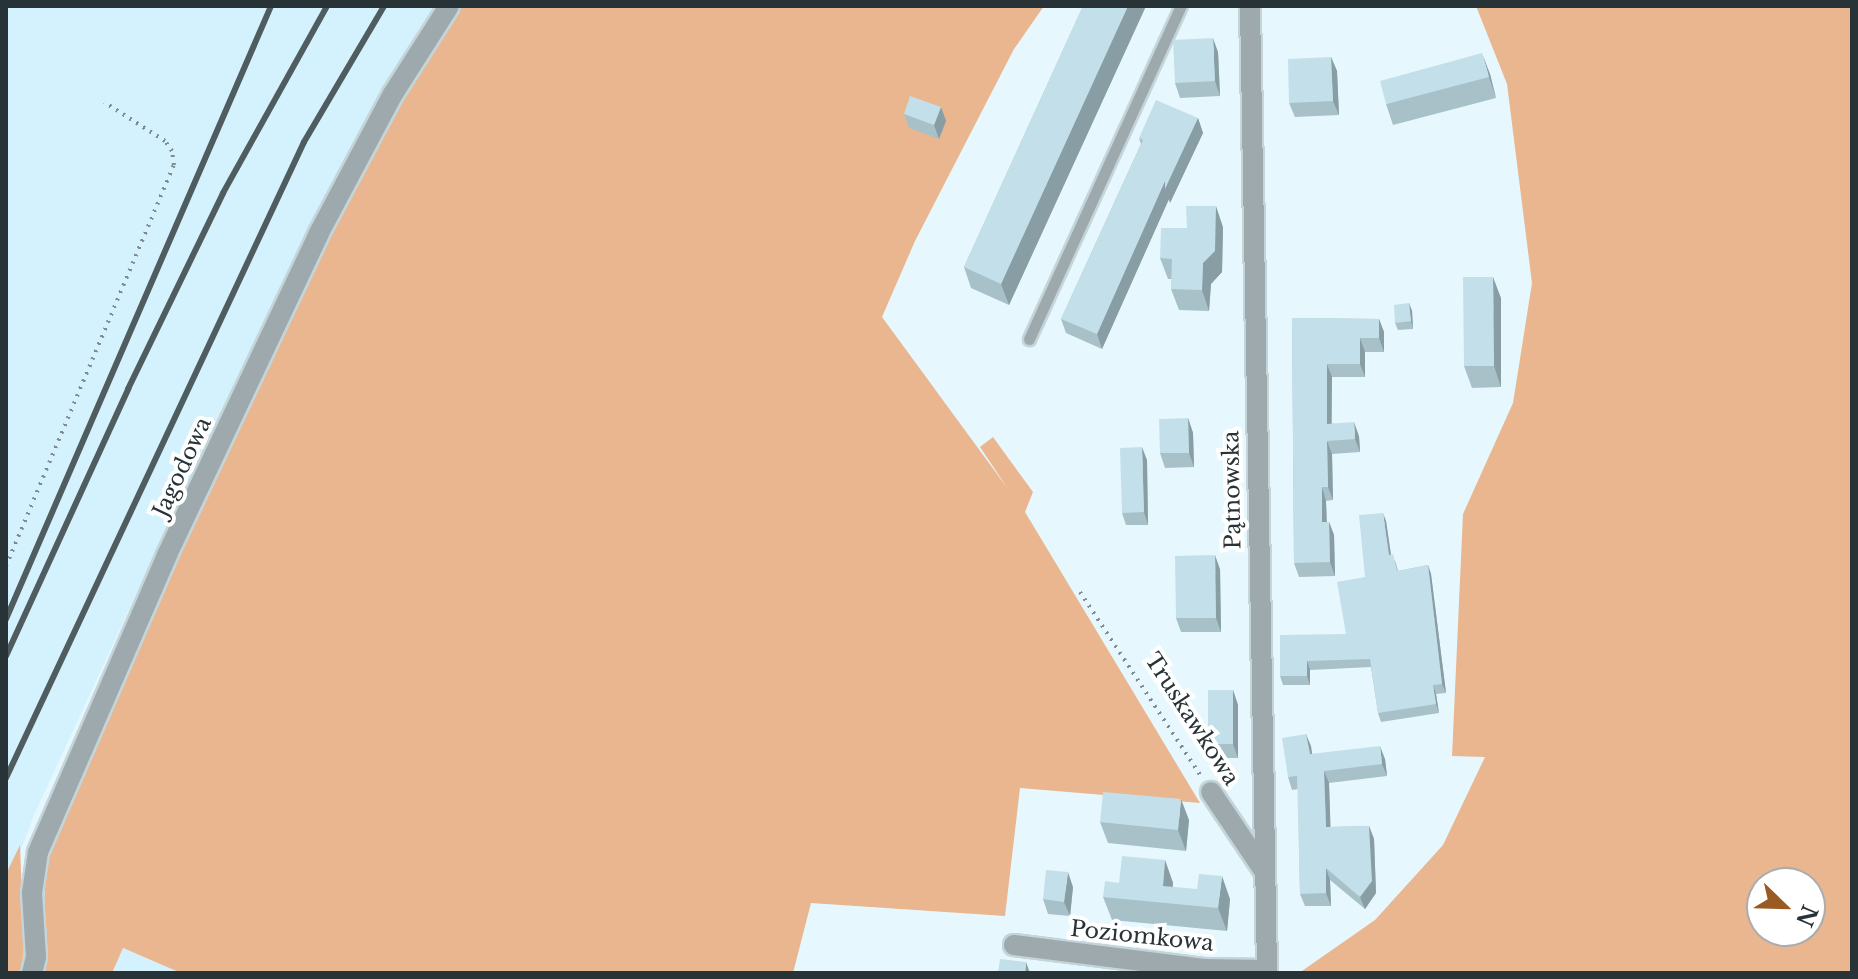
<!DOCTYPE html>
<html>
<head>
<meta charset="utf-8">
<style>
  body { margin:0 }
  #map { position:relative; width:1858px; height:979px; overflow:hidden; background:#e6f8fe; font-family:"Libre Baskerville",serif }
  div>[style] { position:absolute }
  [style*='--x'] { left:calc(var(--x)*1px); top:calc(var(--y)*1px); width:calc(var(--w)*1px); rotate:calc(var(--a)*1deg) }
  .built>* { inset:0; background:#d4f2fd }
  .green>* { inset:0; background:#e9b68f }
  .path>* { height:4px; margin-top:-2px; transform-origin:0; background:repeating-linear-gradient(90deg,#7e8c91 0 2px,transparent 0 8px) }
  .roads { filter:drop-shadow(2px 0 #c4d5da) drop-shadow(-2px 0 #c4d5da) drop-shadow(0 2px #c4d5da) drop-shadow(0 -2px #c4d5da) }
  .service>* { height:11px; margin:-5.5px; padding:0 5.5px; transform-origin:5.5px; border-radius:5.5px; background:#9da9ad }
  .minor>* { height:20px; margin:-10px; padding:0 10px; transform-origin:10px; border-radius:10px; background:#9da9ad }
  .tertiary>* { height:20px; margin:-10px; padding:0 10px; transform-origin:10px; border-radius:10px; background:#9da9ad }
  .rail>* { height:6px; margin:-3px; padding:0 3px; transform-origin:3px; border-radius:3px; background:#4f5c60 }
  .wall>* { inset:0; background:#a8c1c9 }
  .shaded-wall>* { inset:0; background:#889da4 }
  .building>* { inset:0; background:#c3e0ea }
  span { translate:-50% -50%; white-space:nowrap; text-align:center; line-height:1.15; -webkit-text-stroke:8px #fff; paint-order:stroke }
  .street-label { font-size:22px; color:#283337 }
  .frame { position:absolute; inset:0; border:8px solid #283337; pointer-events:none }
  .north { position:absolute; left:1746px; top:867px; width:80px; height:80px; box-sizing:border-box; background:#fff; border:2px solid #a9adaf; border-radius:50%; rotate:113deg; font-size:22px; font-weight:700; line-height:32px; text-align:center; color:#283337 }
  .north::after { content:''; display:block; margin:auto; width:28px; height:36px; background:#9a5b23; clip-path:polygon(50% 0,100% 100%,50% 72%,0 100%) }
</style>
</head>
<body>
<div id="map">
  <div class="built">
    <div style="clip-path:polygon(6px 6px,442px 6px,300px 255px,194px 469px,34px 815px,6px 890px)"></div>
    <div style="clip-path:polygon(122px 948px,181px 973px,112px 973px)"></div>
  </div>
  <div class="green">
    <div style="clip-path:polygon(460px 6px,1044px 6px,1014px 49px,915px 241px,882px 317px,1008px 489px,980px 447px,993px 437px,1033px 492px,1025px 512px,1200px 803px,1020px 788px,1005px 916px,811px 903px,793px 973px,181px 973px,123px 948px,112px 973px,41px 973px,46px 860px,103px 726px,238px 422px,353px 186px,406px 90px)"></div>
    <div style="clip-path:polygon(evenodd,1476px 6px,1852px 6px,1852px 973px,1299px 973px,1375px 920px,1443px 845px,1485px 757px,1452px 756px,1463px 514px,1513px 403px,1532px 283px,1507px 84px,1476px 6px,1762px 883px,1810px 883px,1810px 931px,1762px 931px,1762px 883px)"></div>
    <div style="clip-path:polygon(20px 845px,24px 952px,20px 973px,6px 973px,6px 874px)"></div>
  </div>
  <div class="path">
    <div style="--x:6;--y:566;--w:435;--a:-67.3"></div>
    <div style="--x:174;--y:165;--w:14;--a:-98"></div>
    <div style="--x:172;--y:151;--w:12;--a:-125"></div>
    <div style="--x:165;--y:141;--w:72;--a:-147.4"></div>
    <div style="--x:1080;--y:592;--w:222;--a:56.7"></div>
  </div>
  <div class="roads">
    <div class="service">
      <div style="--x:1029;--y:339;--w:366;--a:-65.5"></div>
    </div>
    <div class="minor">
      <div style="--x:1211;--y:792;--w:95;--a:56.1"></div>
      <div style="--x:1014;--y:945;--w:191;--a:7.2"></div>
      <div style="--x:1203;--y:969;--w:63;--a:0.9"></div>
      <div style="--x:32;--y:973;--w:16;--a:-76"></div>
      <div style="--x:36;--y:957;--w:64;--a:-93.6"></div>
      <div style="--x:32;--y:893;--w:41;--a:-81.7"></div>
      <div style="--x:38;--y:852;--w:324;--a:-66.5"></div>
      <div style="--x:167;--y:555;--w:356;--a:-64.7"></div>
      <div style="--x:319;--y:233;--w:157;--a:-62"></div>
      <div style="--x:393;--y:94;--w:104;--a:-57.5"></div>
    </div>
    <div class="tertiary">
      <div style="--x:1250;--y:6;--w:967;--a:88.99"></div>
    </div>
  </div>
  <div class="rail">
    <div style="--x:6;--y:619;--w:668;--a:-66.62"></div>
    <div style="--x:6;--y:656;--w:294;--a:-65.4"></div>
    <div style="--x:128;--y:389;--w:218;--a:-64.1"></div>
    <div style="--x:223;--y:193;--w:214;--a:-60.9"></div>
    <div style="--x:6;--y:778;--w:702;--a:-64.89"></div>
    <div style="--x:304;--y:142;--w:158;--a:-59.5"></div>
  </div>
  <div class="wall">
    <div style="clip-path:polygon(1083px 6px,1146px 6px,1009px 305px,971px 288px,964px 267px)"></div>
    <div style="clip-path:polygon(1218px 52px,1220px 96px,1180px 98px,1175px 83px)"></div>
    <div style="clip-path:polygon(1331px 57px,1337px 71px,1339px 115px,1295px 117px,1289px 103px)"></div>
    <div style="clip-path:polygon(1490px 74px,1496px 98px,1393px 125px,1386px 104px)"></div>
    <div style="clip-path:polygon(941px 107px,946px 121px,939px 139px,909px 128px,904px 114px)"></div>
    <div style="clip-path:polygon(1198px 118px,1203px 133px,1170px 203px,1169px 199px,1102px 349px,1066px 333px,1061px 319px,1141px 144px,1139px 138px)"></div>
    <div style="clip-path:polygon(1223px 227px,1222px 272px,1211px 284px,1209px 311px,1179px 310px,1171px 289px,1172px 279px,1168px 279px,1160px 258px)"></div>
    <div style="clip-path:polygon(1501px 298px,1501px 387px,1472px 388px,1464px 366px)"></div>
    <div style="clip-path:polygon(1409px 303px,1412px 311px,1413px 329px,1398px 330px,1395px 323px)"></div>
    <div style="clip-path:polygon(1292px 318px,1379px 319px,1384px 332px,1384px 352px,1365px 352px,1365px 377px,1332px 377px,1332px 423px,1359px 436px,1360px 452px,1332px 454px,1333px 500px,1326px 501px,1327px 522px,1329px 522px,1334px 535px,1335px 576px,1299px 577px,1294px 563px)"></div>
    <div style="clip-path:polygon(1188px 418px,1193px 433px,1194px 467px,1165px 468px,1160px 453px)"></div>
    <div style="clip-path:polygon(1147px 460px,1148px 525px,1126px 525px,1122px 513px)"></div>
    <div style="clip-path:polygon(1386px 521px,1391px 554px,1396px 563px,1398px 571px,1428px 565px,1431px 574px,1446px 693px,1436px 694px,1439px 713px,1381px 722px,1378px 713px,1371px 667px,1310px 670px,1310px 685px,1283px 685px,1280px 676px,1346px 634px,1365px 577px)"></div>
    <div style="clip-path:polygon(1220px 569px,1221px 632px,1181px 632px,1176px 618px)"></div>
    <div style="clip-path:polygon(1233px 690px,1238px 705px,1238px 758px,1214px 758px,1208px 744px)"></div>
    <div style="clip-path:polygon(1306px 734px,1312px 754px,1385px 759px,1387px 776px,1329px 783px,1330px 827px,1369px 826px,1374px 839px,1376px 893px,1365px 909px,1330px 880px,1331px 906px,1305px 906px,1300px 894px,1298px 789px,1292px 790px,1288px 777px)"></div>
    <div style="clip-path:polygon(1189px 820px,1186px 851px,1108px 843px,1100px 822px)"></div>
    <div style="clip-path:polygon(1165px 860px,1173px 883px,1173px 887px,1230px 899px,1227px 931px,1112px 920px,1103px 897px,1119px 883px)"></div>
    <div style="clip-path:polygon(1073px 887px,1070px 916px,1048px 914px,1043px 899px)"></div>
  </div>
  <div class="shaded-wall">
    <div style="clip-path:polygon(1128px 6px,1146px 6px,1009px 305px,1001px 284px)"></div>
    <div style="clip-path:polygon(1213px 38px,1218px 52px,1220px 96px,1215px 81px)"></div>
    <div style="clip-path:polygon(1482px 53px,1490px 74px,1496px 98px,1489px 77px)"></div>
    <div style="clip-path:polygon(1331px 57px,1337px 71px,1339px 115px,1333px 101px)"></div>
    <div style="clip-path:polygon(941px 107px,946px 121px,939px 139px,934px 125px)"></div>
    <div style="clip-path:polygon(1198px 118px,1203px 133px,1170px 203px,1169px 199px,1102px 349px,1097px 334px,1165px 181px)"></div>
    <div style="clip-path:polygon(1216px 206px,1223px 227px,1222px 272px,1211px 284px,1209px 311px,1202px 290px,1203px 263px)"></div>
    <div style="clip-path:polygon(1493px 277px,1501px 298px,1501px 387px,1494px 366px)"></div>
    <div style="clip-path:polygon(1409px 303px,1412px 311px,1413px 329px,1411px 321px)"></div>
    <div style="clip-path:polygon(1379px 319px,1384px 332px,1384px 352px,1379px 338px)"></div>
    <div style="clip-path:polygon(1360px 338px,1365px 352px,1365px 377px,1360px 364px)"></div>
    <div style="clip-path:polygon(1327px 364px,1332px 377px,1331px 437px,1327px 424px)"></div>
    <div style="clip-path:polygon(1188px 418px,1193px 433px,1194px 467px,1189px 453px)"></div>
    <div style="clip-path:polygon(1354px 422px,1359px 436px,1360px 452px,1355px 439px)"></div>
    <div style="clip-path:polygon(1327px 441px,1332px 454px,1333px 500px,1328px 487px)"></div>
    <div style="clip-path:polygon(1142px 447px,1147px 460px,1148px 525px,1144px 512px)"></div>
    <div style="clip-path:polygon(1322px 487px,1326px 501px,1327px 535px,1322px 522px)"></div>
    <div style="clip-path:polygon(1383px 513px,1386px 521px,1392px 563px,1389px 555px)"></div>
    <div style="clip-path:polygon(1329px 522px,1334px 535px,1335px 576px,1330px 562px)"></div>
    <div style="clip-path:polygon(1215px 555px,1220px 569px,1221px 632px,1216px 618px)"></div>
    <div style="clip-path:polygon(1428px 565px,1431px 574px,1446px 693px,1442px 684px)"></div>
    <div style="clip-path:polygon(1307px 661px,1310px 670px,1310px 685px,1307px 676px)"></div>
    <div style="clip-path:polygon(1433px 685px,1436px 694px,1439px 713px,1436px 704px)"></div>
    <div style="clip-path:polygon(1233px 690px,1238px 705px,1238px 758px,1233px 744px)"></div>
    <div style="clip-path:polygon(1306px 734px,1311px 746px,1314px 766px,1310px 754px)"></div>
    <div style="clip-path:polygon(1380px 746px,1385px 759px,1387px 776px,1382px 764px)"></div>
    <div style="clip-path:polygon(1324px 771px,1329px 783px,1331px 840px,1326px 827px)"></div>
    <div style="clip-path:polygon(1181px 799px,1189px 820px,1186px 851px,1178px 830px)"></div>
    <div style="clip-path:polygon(1369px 826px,1374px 839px,1376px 893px,1365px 909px,1360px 897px)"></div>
    <div style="clip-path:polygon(1165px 860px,1173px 883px,1171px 903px,1163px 886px)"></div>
    <div style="clip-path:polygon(1326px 868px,1330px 880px,1331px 906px,1326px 893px)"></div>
    <div style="clip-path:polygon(1068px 872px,1073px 887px,1070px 916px,1064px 902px)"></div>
    <div style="clip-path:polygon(1222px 876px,1230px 899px,1227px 931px,1218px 908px)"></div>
    <div style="clip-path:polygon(1026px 962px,1030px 973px,1025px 973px)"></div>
  </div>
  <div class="building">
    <div style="clip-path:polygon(1083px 6px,1128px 6px,1001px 284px,964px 267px)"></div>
    <div style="clip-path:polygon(1213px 38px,1215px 81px,1175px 83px,1173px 40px)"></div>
    <div style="clip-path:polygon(1482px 53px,1489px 77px,1386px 104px,1380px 81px)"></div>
    <div style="clip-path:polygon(1331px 57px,1333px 101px,1289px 103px,1288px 59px)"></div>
    <div style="clip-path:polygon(910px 96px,941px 107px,934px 125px,904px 114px)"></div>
    <div style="clip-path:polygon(1156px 100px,1198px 118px,1165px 189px,1165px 181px,1097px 334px,1061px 319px,1143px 140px,1139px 138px)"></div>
    <div style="clip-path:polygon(1186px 206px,1216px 206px,1215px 251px,1203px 263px,1202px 290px,1171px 289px,1172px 259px,1160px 258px,1161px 228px,1187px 228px)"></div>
    <div style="clip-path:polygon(1463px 277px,1493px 277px,1494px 366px,1464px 366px)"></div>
    <div style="clip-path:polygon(1409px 303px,1411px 321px,1395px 323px,1394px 305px)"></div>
    <div style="clip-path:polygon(1292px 318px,1379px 319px,1379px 338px,1360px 338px,1360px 364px,1327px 364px,1327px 424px,1354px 422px,1355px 439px,1327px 441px,1328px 487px,1322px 487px,1322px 522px,1329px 522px,1330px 562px,1294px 563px)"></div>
    <div style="clip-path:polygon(1188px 418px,1189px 453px,1160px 453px,1159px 419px)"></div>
    <div style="clip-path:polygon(1142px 447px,1144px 512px,1122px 513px,1120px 448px)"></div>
    <div style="clip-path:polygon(1383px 513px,1389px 555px,1393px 554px,1397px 571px,1428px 565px,1442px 684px,1433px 685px,1436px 704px,1378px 713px,1370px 659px,1307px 661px,1307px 676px,1280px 676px,1280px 635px,1346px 634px,1337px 582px,1365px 577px,1359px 515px)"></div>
    <div style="clip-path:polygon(1215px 555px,1216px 618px,1176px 618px,1175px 556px)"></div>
    <div style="clip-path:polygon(1208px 690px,1233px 690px,1233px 744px,1208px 744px)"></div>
    <div style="clip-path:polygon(1306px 734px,1310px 754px,1380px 746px,1382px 764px,1324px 771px,1326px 827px,1369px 826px,1372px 881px,1360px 897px,1326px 868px,1326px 893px,1300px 894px,1297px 776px,1288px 777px,1282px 738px)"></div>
    <div style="clip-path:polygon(1103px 792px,1181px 799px,1178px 830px,1100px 822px)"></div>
    <div style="clip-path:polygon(1122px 856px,1165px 860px,1163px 886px,1197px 889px,1199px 874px,1222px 876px,1218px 908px,1103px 897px,1105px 881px,1119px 883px)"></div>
    <div style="clip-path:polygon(1046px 870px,1068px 872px,1064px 902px,1043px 899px)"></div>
    <div style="clip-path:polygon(1000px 959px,1026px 962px,1025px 973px,998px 973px)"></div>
  </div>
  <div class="street-label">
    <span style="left:182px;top:467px;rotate:-65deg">Jagodowa</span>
    <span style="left:1232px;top:490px;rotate:-91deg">Pątnowska</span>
    <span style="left:1192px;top:719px;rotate:57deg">Truskawkowa</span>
    <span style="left:1142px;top:936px;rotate:6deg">Poziomkowa</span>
  </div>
  <div class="frame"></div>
  <div class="north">N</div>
</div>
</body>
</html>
